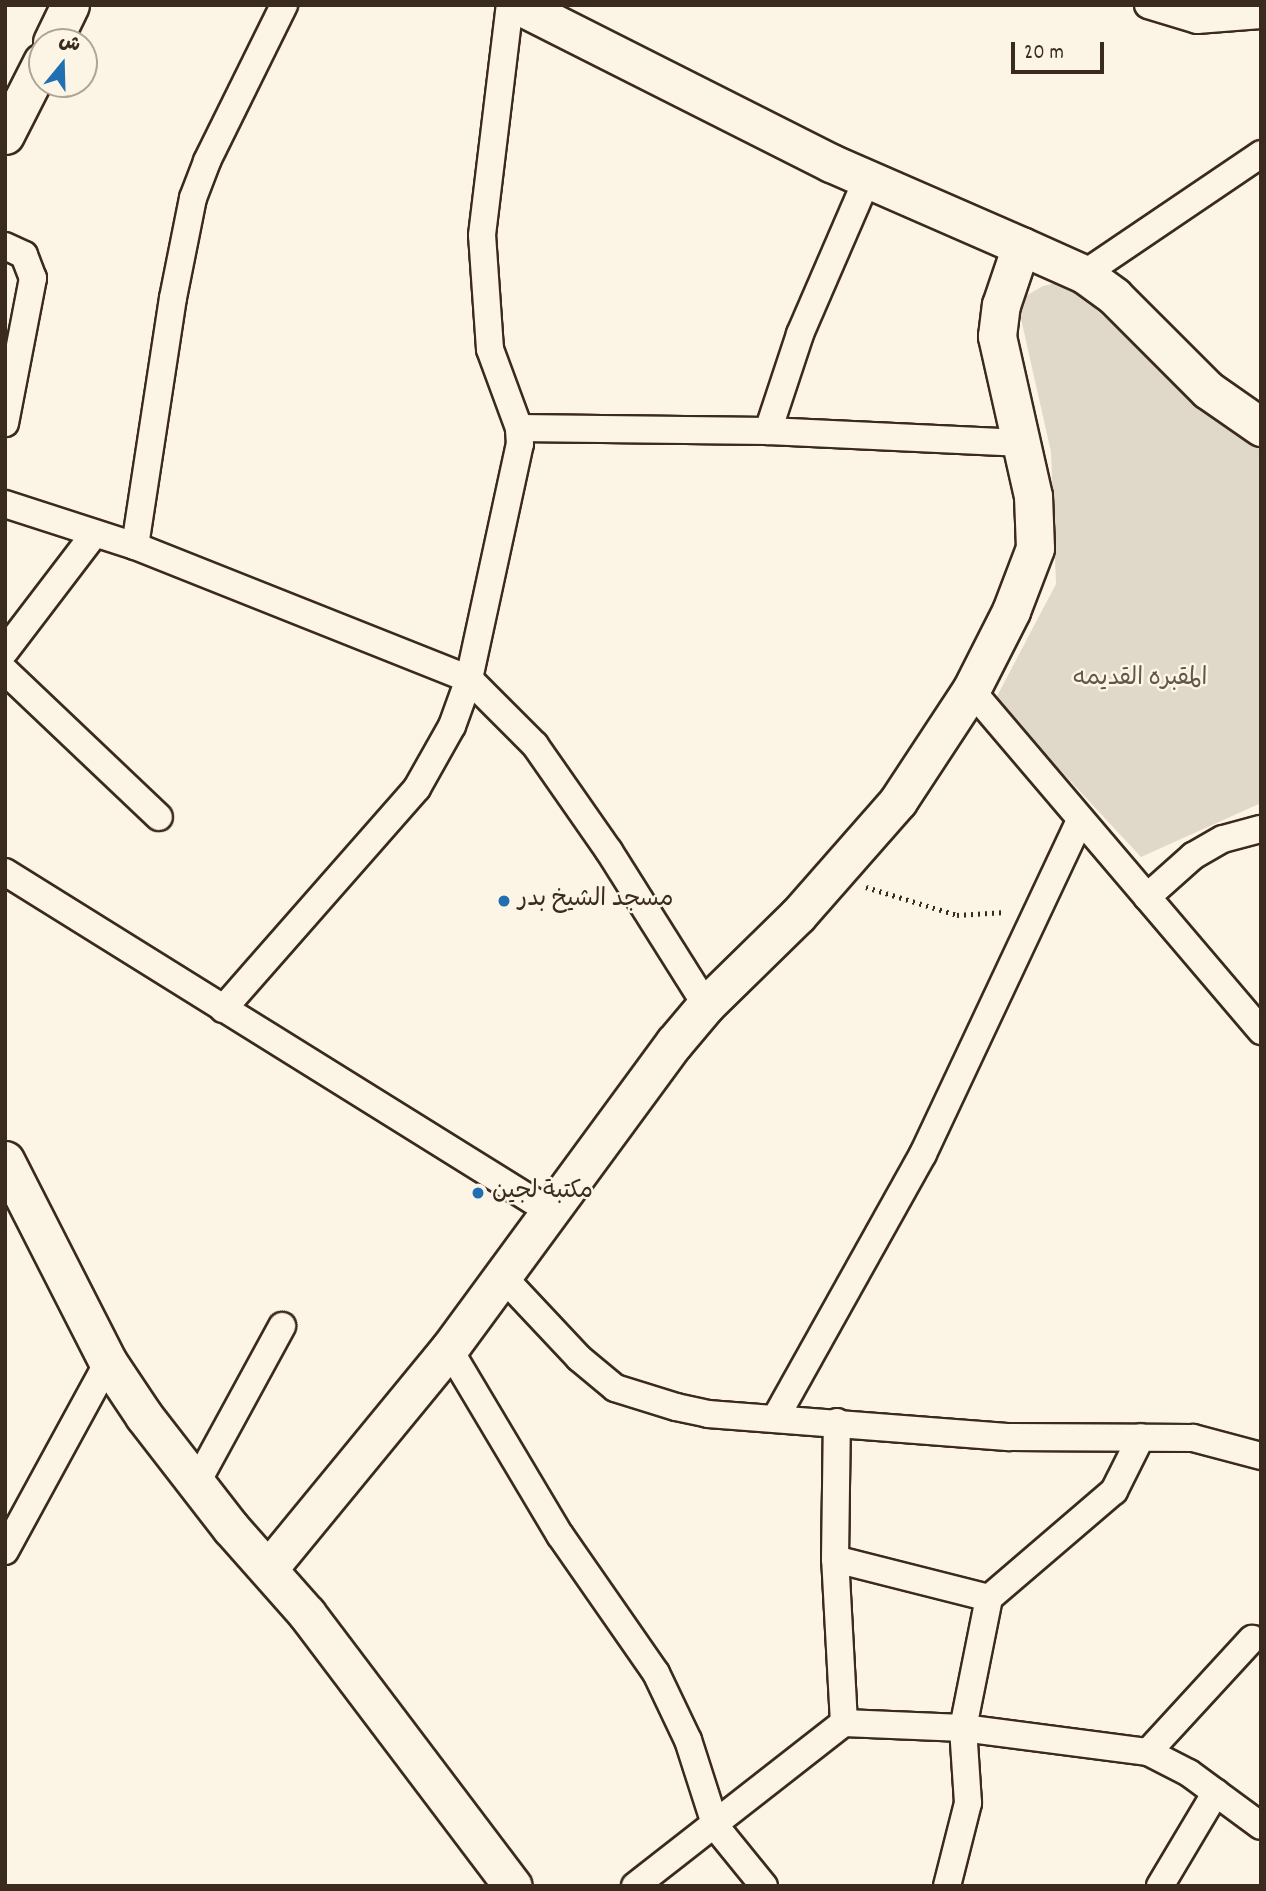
<!DOCTYPE html>
<html>
<head>
<meta charset="utf-8">
<style>
  body { margin:0 }
  #map { position:relative; width:1266px; height:1891px; overflow:hidden; background:#fcf5e5; font-family:Dekko,"Playpen Sans Arabic",sans-serif }
  div>[style] { position:absolute }
  [style*='--x'] { left:calc(var(--x)*1px); top:calc(var(--y)*1px); width:calc(var(--w)*1px); rotate:calc(var(--a)*1deg) }
  .green>* { inset:0; background:#e0d8c8 }
  .path>* { height:4.5px; margin-top:-2.25px; transform-origin:0; background:repeating-linear-gradient(90deg,#3b2a1e 0 2px,transparent 0 7px) }
  .roads { filter:drop-shadow(2px 0 #3b2a1e) drop-shadow(-2px 0 #3b2a1e) drop-shadow(0 2px #3b2a1e) drop-shadow(0 -2px #3b2a1e) }
  .street>* { height:26px; margin:-13px; padding:0 13px; transform-origin:13px; border-radius:13px; background:#fcf5e5 }
  .secondary>* { height:37px; margin:-18.5px; padding:0 18.5px; transform-origin:18.5px; border-radius:18.5px; background:#fcf5e5 }
  .dots>* { width:19px; height:19px; translate:-50% -50%; box-sizing:border-box; border:4px solid #fcf5e5; border-radius:50% }
  span { translate:-50% -50%; white-space:nowrap; text-align:center; line-height:1.15; -webkit-text-stroke:5px #fcf5e5; paint-order:stroke }
  .park-label { font-size:24px; color:#645648 }
  .poi-label { font-size:24px; color:#3b2a1e }
  .left { translate:0 -50%; text-align:left }
  .frame { position:absolute; inset:0; border:7px solid #3b2a1e; pointer-events:none }
  .north { position:absolute; left:28px; top:28px; width:70px; height:70px; box-sizing:border-box; background:#fcf5e5; border:2px solid #afa495; border-radius:50%; rotate:19deg; font-size:19px; font-weight:700; line-height:28px; text-align:center; color:#3b2a1e }
  .north::after { content:''; display:block; margin:auto; width:24px; height:32px; background:#1f6fb2; clip-path:polygon(50% 0,100% 100%,50% 72%,0 100%) }
  .scale { position:absolute; left:1011px; top:42px; width:93px; height:32px; box-sizing:border-box; border:4px solid #3b2a1e; border-top:0; padding-left:9px; font-size:21px; line-height:24px; white-space:nowrap; color:#3b2a1e; -webkit-text-stroke:5px #fcf5e5; paint-order:stroke }
</style>
</head>
<body>
<div id="map">
  <div class="green">
    <div style="clip-path:polygon(1065px 281px,1202px 406px,1261px 447px,1261px 803px,1141px 857px,995px 700px,1056px 584px,1051px 452px,1017px 301px,1043px 286px)"></div>
  </div>
  <div class="path">
    <div style="--x:866;--y:887;--w:95;--a:17.1"></div>
    <div style="--x:957;--y:915;--w:49;--a:-3.5"></div>
  </div>
  <div class="roads">
    <div class="street">
      <div style="--x:1148;--y:5;--w:51;--a:17"></div>
      <div style="--x:1197;--y:20;--w:64;--a:-4.5"></div>
      <div style="--x:5;--y:246;--w:21;--a:25"></div>
      <div style="--x:24;--y:255;--w:25;--a:69"></div>
      <div style="--x:33;--y:278;--w:148;--a:100.9"></div>
      <div style="--x:1084;--y:274;--w:214;--a:-34.1"></div>
      <div style="--x:519;--y:428;--w:249;--a:0.7"></div>
      <div style="--x:768;--y:431;--w:254;--a:2.7"></div>
      <div style="--x:768;--y:431;--w:102;--a:-71.7"></div>
      <div style="--x:800;--y:334;--w:169;--a:-66.6"></div>
      <div style="--x:5;--y:504;--w:137;--a:17.9"></div>
      <div style="--x:135;--y:546;--w:360;--a:21.7"></div>
      <div style="--x:469;--y:679;--w:93;--a:45"></div>
      <div style="--x:535;--y:745;--w:129;--a:55.1"></div>
      <div style="--x:609;--y:851;--w:182;--a:57.8"></div>
      <div style="--x:135;--y:546;--w:251;--a:-81.3"></div>
      <div style="--x:173;--y:298;--w:102;--a:-78.7"></div>
      <div style="--x:193;--y:198;--w:40;--a:-69"></div>
      <div style="--x:207;--y:161;--w:174;--a:-63.7"></div>
      <div style="--x:5;--y:651;--w:148;--a:-52.7"></div>
      <div style="--x:5;--y:671;--w:212;--a:43.5"></div>
      <div style="--x:971;--y:690;--w:448;--a:49.6"></div>
      <div style="--x:5;--y:872;--w:643;--a:31.91"></div>
      <div style="--x:1147;--y:897;--w:62;--a:-41.7"></div>
      <div style="--x:1193;--y:856;--w:34;--a:-30"></div>
      <div style="--x:1223;--y:839;--w:39;--a:-15"></div>
      <div style="--x:223;--y:1009;--w:294;--a:-48.7"></div>
      <div style="--x:417;--y:788;--w:71;--a:-60.6"></div>
      <div style="--x:452;--y:726;--w:50;--a:-70.1"></div>
      <div style="--x:469;--y:679;--w:240;--a:-77.8"></div>
      <div style="--x:520;--y:444;--w:16;--a:-94"></div>
      <div style="--x:519;--y:428;--w:84;--a:-110.2"></div>
      <div style="--x:490;--y:349;--w:114;--a:-94"></div>
      <div style="--x:482;--y:235;--w:232;--a:-83.1"></div>
      <div style="--x:503;--y:1277;--w:111;--a:46.8"></div>
      <div style="--x:579;--y:1358;--w:47;--a:39.8"></div>
      <div style="--x:615;--y:1388;--w:64;--a:17.3"></div>
      <div style="--x:676;--y:1407;--w:33;--a:12"></div>
      <div style="--x:708;--y:1414;--w:303;--a:4.4"></div>
      <div style="--x:1010;--y:1437;--w:183;--a:0.3"></div>
      <div style="--x:1193;--y:1438;--w:70;--a:14.8"></div>
      <div style="--x:449;--y:1349;--w:217;--a:59.2"></div>
      <div style="--x:560;--y:1535;--w:168;--a:55.2"></div>
      <div style="--x:656;--y:1673;--w:74;--a:64.5"></div>
      <div style="--x:688;--y:1740;--w:91;--a:72.2"></div>
      <div style="--x:716;--y:1827;--w:76;--a:50.9"></div>
      <div style="--x:776;--y:1417;--w:301;--a:-60.8"></div>
      <div style="--x:923;--y:1154;--w:368;--a:-64.8"></div>
      <div style="--x:196;--y:1484;--w:180;--a:-61.4"></div>
      <div style="--x:5;--y:1551;--w:215;--a:-61.4"></div>
      <div style="--x:835;--y:1559;--w:159;--a:14.2"></div>
      <div style="--x:989;--y:1598;--w:165;--a:-40.6"></div>
      <div style="--x:1114;--y:1491;--w:60;--a:-63.4"></div>
      <div style="--x:844;--y:1723;--w:119;--a:2.4"></div>
      <div style="--x:963;--y:1728;--w:187;--a:7.4"></div>
      <div style="--x:1148;--y:1752;--w:46;--a:27.1"></div>
      <div style="--x:1189;--y:1773;--w:89;--a:36.4"></div>
      <div style="--x:1148;--y:1752;--w:154;--a:-47.4"></div>
      <div style="--x:635;--y:1886;--w:265;--a:-38"></div>
      <div style="--x:844;--y:1723;--w:164;--a:-93.1"></div>
      <div style="--x:835;--y:1559;--w:137;--a:-89.2"></div>
      <div style="--x:947;--y:1886;--w:86;--a:-75.8"></div>
      <div style="--x:968;--y:1803;--w:75;--a:-93.8"></div>
      <div style="--x:963;--y:1728;--w:133;--a:-78.7"></div>
      <div style="--x:1160;--y:1886;--w:109;--a:-59.2"></div>
    </div>
    <div class="secondary">
      <div style="--x:518;--y:5;--w:351;--a:26.8"></div>
      <div style="--x:831;--y:163;--w:207;--a:23.6"></div>
      <div style="--x:52;--y:42;--w:41;--a:-64.1"></div>
      <div style="--x:5;--y:135;--w:82;--a:-63.1"></div>
      <div style="--x:5;--y:1160;--w:227;--a:63"></div>
      <div style="--x:108;--y:1362;--w:65;--a:56.3"></div>
      <div style="--x:144;--y:1416;--w:142;--a:52.2"></div>
      <div style="--x:231;--y:1528;--w:115;--a:48.5"></div>
      <div style="--x:307;--y:1614;--w:341;--a:52.9"></div>
      <div style="--x:269;--y:1568;--w:283;--a:-50.6"></div>
      <div style="--x:449;--y:1349;--w:380;--a:-53.7"></div>
      <div style="--x:674;--y:1043;--w:50;--a:-49.9"></div>
      <div style="--x:706;--y:1005;--w:129;--a:-44.4"></div>
      <div style="--x:798;--y:915;--w:152;--a:-48.7"></div>
      <div style="--x:898;--y:801;--w:133;--a:-56.7"></div>
      <div style="--x:971;--y:690;--w:89;--a:-63.1"></div>
      <div style="--x:1011;--y:611;--w:67;--a:-69.1"></div>
      <div style="--x:1035;--y:548;--w:52;--a:-92.2"></div>
      <div style="--x:1033;--y:496;--w:164;--a:-102.7"></div>
      <div style="--x:997;--y:336;--w:31;--a:-83"></div>
      <div style="--x:1001;--y:305;--w:62;--a:-71.3"></div>
      <div style="--x:1021;--y:246;--w:69;--a:24"></div>
      <div style="--x:1084;--y:274;--w:37;--a:36"></div>
      <div style="--x:1114;--y:296;--w:133;--a:45"></div>
      <div style="--x:1208;--y:390;--w:65;--a:34.9"></div>
    </div>
  </div>
  <div class="dots">
    <div style="left:504px;top:901px;background:#1f6fb2"></div>
    <div style="left:478px;top:1193px;background:#1f6fb2"></div>
  </div>
  <div class="park-label">
    <span style="left:1140px;top:680px">المقبره القديمه</span>
  </div>
  <div class="poi-label">
    <span class="left" style="left:518px;top:901px">مسجد الشيخ بدر</span>
    <span class="left" style="left:492px;top:1193px">مكتبة لجين</span>
  </div>
  <div class="frame"></div>
  <div class="north">ش</div>
  <div class="scale">20 m</div>
</div>
</body>
</html>
